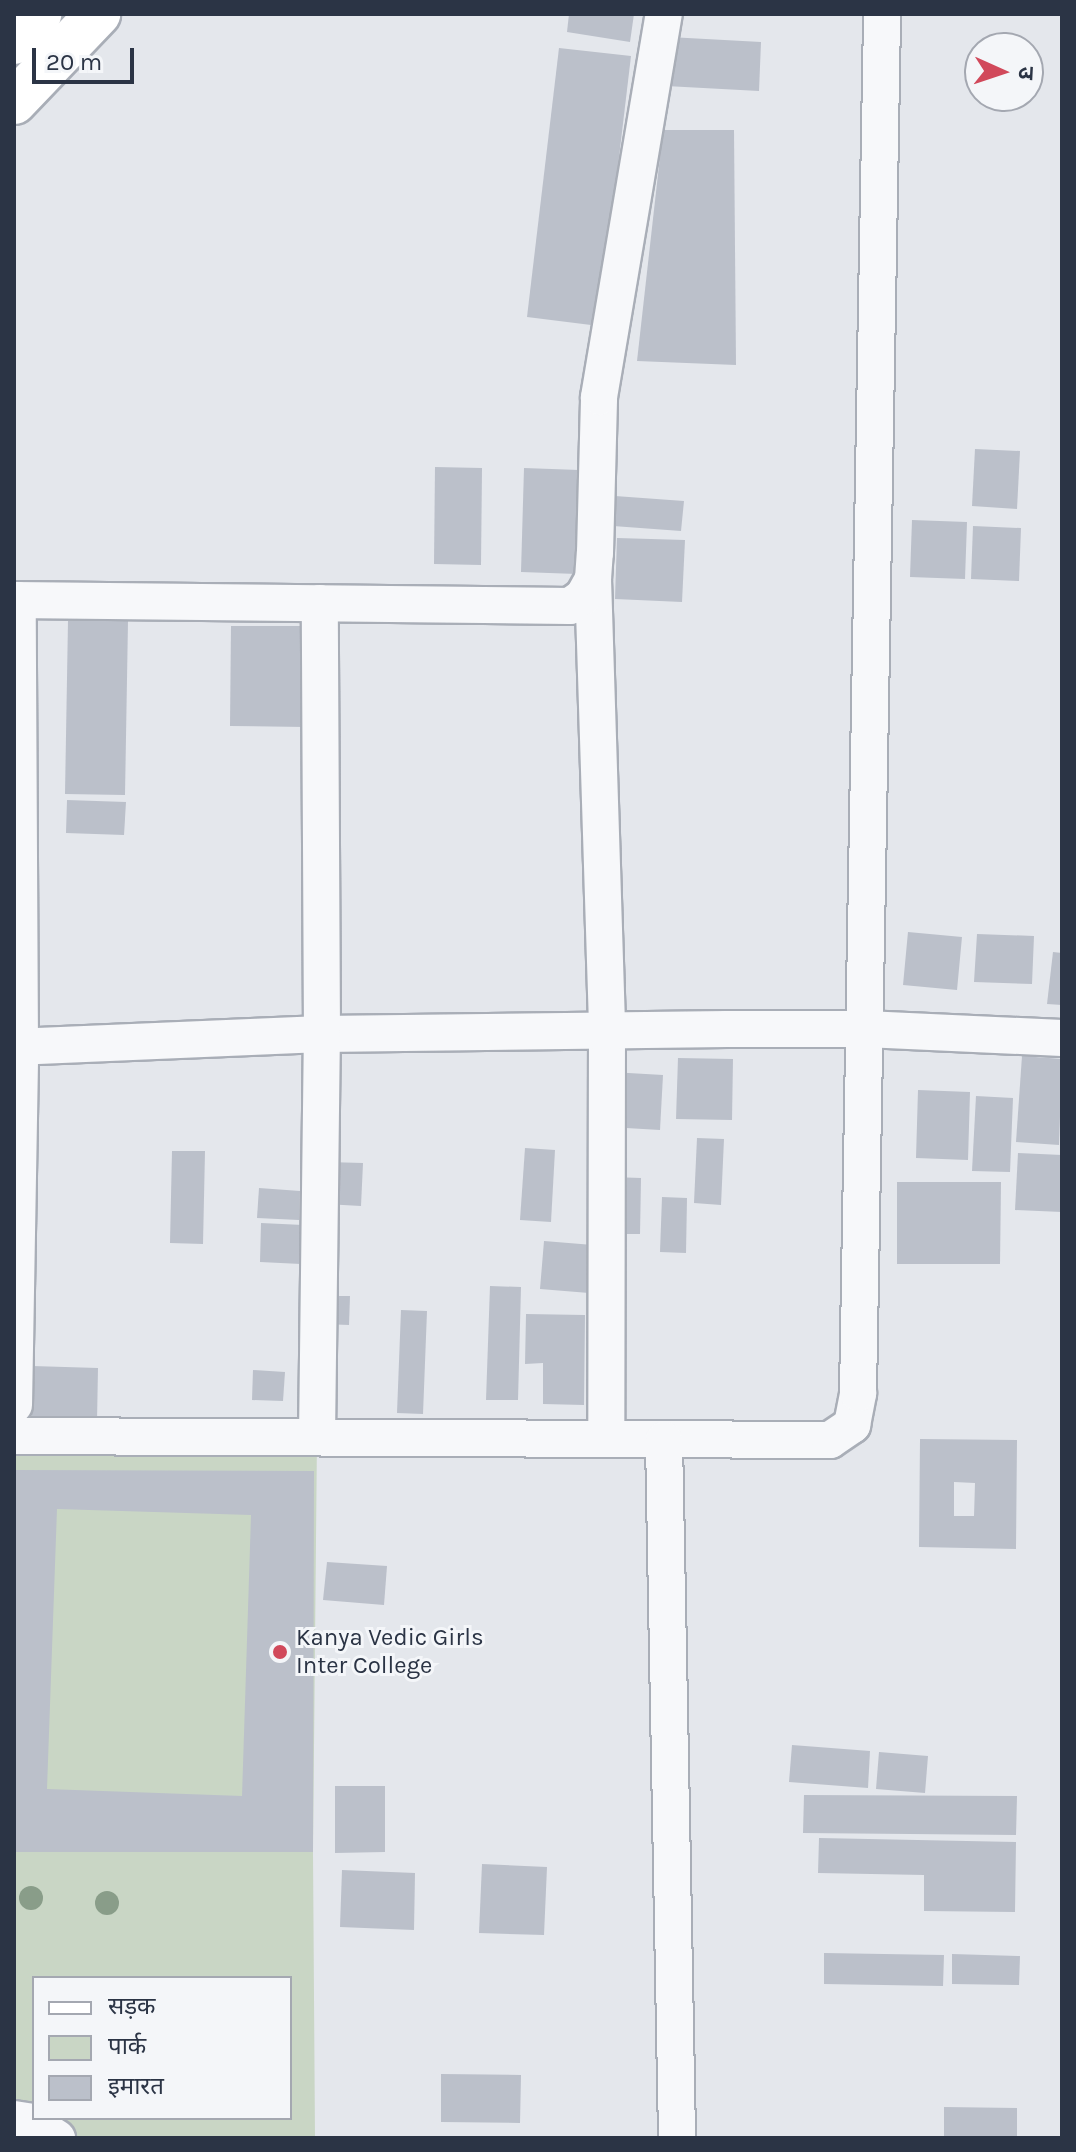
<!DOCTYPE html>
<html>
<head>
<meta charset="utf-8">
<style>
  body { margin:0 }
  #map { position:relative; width:1076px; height:2152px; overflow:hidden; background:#e4e7ec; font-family:Karla,"Noto Sans Devanagari",sans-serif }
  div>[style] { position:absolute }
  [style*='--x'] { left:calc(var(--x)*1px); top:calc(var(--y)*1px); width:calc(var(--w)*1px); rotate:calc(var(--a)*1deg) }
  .green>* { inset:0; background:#c9d6c5 }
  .building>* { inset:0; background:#bbc0ca }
  .roads { filter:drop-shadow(2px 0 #a9aeb7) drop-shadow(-2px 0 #a9aeb7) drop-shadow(0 2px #a9aeb7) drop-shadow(0 -2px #a9aeb7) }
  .minor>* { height:36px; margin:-18px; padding:0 18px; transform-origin:18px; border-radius:18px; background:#f7f8fa }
  .major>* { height:44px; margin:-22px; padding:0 22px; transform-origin:22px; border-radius:22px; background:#fff }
  .highway>* { height:44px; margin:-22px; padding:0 22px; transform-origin:22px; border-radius:22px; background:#fff }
  .trees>* { width:24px; height:24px; margin:-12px; border-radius:50%; background:#899d89 }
  .dots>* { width:22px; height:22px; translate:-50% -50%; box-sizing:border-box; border:4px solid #f4f6f9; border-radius:50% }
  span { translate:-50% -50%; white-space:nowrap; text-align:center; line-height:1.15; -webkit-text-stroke:6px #f4f6f9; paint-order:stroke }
  .poi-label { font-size:24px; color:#2b3445 }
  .left { translate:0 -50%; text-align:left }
  .frame { position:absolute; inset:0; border:16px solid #2b3445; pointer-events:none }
  .legend { position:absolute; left:32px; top:1976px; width:260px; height:144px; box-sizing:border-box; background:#f4f6f9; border:2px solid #a4a8b1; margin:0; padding:10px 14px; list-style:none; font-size:24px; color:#2b3445 }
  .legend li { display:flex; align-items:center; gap:16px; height:40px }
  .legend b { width:40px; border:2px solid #a4a8b1 }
  .north { position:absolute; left:964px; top:32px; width:80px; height:80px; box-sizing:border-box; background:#f4f6f9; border:2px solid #a4a8b1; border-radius:50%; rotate:93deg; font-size:22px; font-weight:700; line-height:32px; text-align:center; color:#2b3445 }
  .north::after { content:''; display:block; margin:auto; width:28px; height:36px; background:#d1495b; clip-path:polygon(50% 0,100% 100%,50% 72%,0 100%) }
  .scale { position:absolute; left:32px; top:48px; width:102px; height:36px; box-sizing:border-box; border:4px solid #2b3445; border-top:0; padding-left:10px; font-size:24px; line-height:28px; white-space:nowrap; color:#2b3445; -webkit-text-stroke:6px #f4f6f9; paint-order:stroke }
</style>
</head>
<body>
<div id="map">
  <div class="green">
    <div style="clip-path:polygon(evenodd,14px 1436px,317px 1437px,313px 1852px,315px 2138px,14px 2138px,14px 1436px,34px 1978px,290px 1978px,290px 2118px,34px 2118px,34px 1978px)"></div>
  </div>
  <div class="building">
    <div style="clip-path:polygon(569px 14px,634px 14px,630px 42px,567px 32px)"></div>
    <div style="clip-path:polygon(669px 37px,761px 42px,759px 91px,666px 86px)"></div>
    <div style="clip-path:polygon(559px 48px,631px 56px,599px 326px,527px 317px)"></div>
    <div style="clip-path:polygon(663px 130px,734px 130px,736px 365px,637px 361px)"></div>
    <div style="clip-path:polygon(975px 449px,1020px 451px,1017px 509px,972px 506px)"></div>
    <div style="clip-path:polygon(435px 467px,482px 468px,481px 565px,434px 564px)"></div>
    <div style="clip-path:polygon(524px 468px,579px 470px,577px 574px,521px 572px)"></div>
    <div style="clip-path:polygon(615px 496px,684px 501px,681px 531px,613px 526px)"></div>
    <div style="clip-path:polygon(912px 520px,967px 522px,965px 579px,910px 577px)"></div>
    <div style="clip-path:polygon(973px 526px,1021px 528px,1019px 581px,971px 579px)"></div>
    <div style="clip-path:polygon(617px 538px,685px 540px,682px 602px,615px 599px)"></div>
    <div style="clip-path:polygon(68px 621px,128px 621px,125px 795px,65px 794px)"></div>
    <div style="clip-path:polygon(231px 626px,307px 626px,305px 727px,230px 726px)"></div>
    <div style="clip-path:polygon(67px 800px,126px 802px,124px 835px,66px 833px)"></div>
    <div style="clip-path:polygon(908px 932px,962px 937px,957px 990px,903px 985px)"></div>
    <div style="clip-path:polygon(977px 934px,1034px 936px,1032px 984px,974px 982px)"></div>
    <div style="clip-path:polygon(1053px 952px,1062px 953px,1062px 1005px,1047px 1004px)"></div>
    <div style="clip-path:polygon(1022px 1056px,1062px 1059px,1059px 1145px,1016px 1142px)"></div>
    <div style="clip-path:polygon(678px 1058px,733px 1059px,732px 1120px,676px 1119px)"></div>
    <div style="clip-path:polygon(611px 1072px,663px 1075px,660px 1130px,609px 1127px)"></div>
    <div style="clip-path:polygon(918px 1090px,970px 1092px,968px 1160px,916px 1158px)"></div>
    <div style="clip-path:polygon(976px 1096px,1013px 1098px,1010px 1172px,972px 1171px)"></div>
    <div style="clip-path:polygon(697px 1138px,724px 1139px,721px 1205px,694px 1203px)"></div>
    <div style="clip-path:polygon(525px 1148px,555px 1150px,551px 1222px,520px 1220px)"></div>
    <div style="clip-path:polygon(172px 1151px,205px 1151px,203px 1244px,170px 1243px)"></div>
    <div style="clip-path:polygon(1018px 1153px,1062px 1155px,1062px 1212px,1015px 1210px)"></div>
    <div style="clip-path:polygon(327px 1162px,363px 1163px,361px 1206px,325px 1204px)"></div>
    <div style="clip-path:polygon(612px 1177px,641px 1178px,640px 1234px,611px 1234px)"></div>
    <div style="clip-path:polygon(897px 1182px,1001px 1182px,1000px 1264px,897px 1264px)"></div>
    <div style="clip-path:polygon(259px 1188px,300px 1191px,299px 1220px,257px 1218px)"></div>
    <div style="clip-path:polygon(662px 1197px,687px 1198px,686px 1253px,660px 1252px)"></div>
    <div style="clip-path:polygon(261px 1223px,303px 1225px,301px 1264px,260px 1262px)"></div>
    <div style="clip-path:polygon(544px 1241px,593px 1245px,589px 1293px,540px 1289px)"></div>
    <div style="clip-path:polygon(490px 1286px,521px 1287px,518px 1400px,486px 1400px)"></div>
    <div style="clip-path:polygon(323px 1296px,350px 1296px,349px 1325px,323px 1324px)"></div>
    <div style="clip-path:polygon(401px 1310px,427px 1311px,423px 1414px,397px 1413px)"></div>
    <div style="clip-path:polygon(526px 1314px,585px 1315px,584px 1405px,543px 1404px,543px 1363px,525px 1364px)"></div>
    <div style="clip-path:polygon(32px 1366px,98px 1368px,97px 1421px,32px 1420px)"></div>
    <div style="clip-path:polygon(253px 1370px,285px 1372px,283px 1401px,252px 1400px)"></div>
    <div style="clip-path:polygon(evenodd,920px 1439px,1017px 1440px,1016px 1549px,919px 1547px,920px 1439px,954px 1482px,975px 1483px,974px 1516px,954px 1516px,954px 1482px)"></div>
    <div style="clip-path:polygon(evenodd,14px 1470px,314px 1471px,313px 1852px,14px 1852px,14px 1470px,57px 1509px,251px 1515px,242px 1796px,47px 1789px,57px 1509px)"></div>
    <div style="clip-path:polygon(327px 1562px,387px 1566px,384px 1605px,323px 1600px)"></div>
    <div style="clip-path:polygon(792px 1745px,870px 1751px,868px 1788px,789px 1782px)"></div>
    <div style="clip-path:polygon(879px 1752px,928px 1756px,925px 1793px,876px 1789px)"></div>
    <div style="clip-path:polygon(335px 1786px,385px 1786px,385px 1852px,335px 1853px)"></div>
    <div style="clip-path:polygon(804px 1795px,1017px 1796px,1016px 1835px,803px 1833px)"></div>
    <div style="clip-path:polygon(819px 1838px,1016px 1842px,1015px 1912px,924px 1911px,924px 1875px,818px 1873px)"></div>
    <div style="clip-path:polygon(482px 1864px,547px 1867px,544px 1935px,479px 1933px)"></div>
    <div style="clip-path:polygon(342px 1870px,415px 1873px,414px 1930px,340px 1927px)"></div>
    <div style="clip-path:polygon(824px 1953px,944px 1955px,943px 1986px,824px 1984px)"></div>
    <div style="clip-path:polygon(952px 1954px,1020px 1956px,1019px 1985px,952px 1984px)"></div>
    <div style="clip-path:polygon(441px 2074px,521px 2075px,520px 2123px,441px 2122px)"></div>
    <div style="clip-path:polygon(944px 2107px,1017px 2108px,1017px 2138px,944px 2138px)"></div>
  </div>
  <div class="roads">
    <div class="minor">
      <div style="--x:593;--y:579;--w:453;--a:88.2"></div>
      <div style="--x:607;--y:1032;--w:407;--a:90.1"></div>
      <div style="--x:14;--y:600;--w:556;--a:0.62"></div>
      <div style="--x:570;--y:606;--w:16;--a:-35"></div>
      <div style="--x:583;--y:597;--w:21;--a:-61"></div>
      <div style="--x:593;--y:579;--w:26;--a:-86"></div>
      <div style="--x:595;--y:553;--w:156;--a:-88.5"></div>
      <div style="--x:599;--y:397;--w:388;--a:-80.4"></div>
      <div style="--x:14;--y:1047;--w:308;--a:-2.4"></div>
      <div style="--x:322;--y:1034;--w:405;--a:-0.7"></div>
      <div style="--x:727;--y:1029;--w:138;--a:0"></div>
      <div style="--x:865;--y:1029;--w:197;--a:2.6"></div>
      <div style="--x:14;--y:1405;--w:358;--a:-89"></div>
      <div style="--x:20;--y:1047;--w:447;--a:-90.3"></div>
      <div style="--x:14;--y:1436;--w:816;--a:0.28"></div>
      <div style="--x:830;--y:1440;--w:27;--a:-34"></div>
      <div style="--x:852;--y:1425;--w:33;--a:-79"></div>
      <div style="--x:858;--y:1393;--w:1379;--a:-89"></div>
      <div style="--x:317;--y:1437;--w:403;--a:-89.3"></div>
      <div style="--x:322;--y:1034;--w:431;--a:-90.3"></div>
      <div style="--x:664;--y:1440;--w:698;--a:88.93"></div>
      <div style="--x:14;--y:2119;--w:18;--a:9"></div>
      <div style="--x:32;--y:2122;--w:30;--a:33"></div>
    </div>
    <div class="major">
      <div style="--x:14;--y:102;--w:122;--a:-46.3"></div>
    </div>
    <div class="highway">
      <div style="--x:14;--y:42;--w:38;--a:-48"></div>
    </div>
  </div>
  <div class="trees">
    <div style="left:31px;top:1898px"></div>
    <div style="left:107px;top:1903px"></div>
  </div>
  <div class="dots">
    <div style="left:280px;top:1652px;background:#d1495b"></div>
  </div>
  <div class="poi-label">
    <span class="left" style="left:296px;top:1652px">Kanya Vedic Girls<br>Inter College</span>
  </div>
  <div class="frame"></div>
  <ul class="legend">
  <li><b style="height:10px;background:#fff"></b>सड़क</li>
  <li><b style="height:22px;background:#c9d6c5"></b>पार्क</li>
  <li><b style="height:22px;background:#bbc0ca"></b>इमारत</li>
  </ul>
  <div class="north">उ</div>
  <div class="scale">20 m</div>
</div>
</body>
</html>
